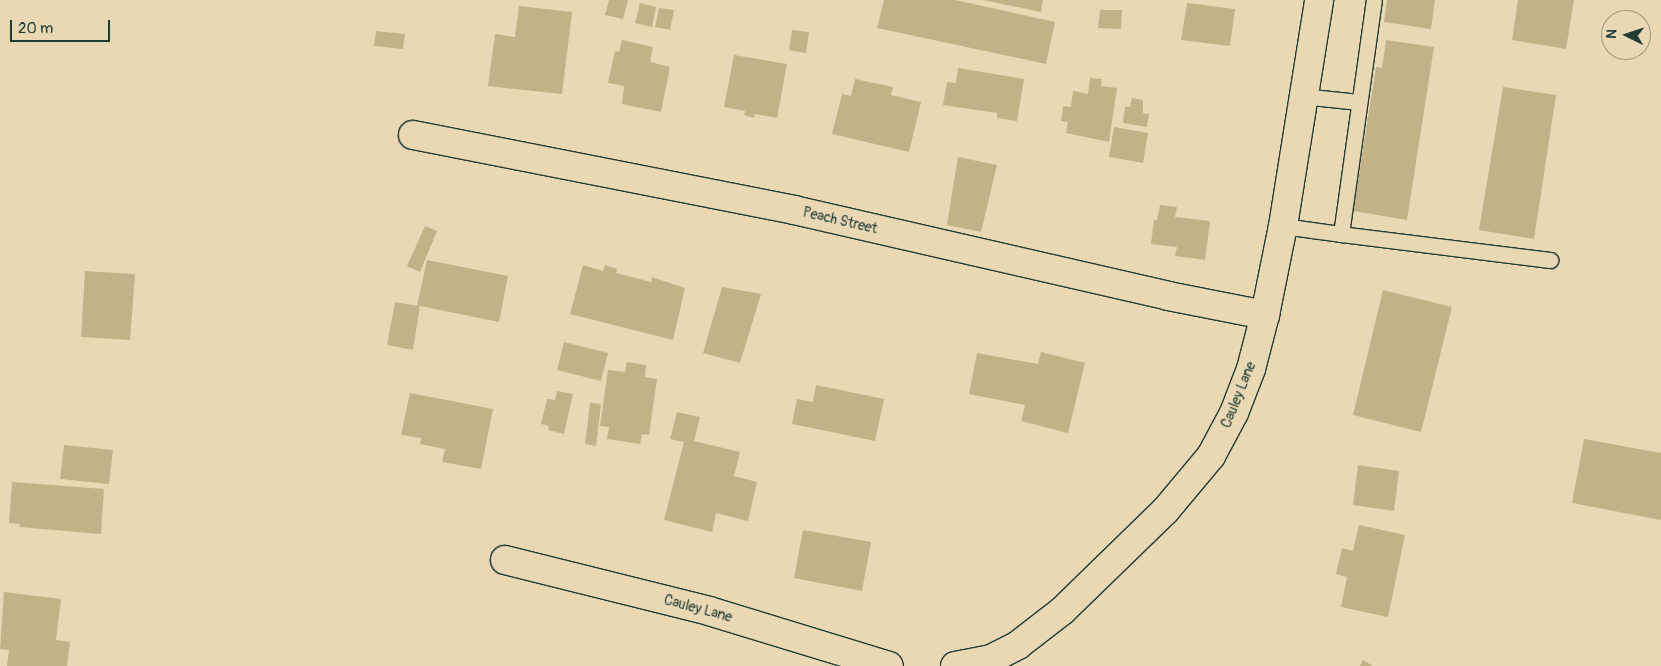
<!DOCTYPE html>
<html>
<head>
<meta charset="utf-8">
<style>
  body { margin:0 }
  #map { position:relative; width:1661px; height:666px; overflow:hidden; background:#ead8b5; font-family:Pangolin,sans-serif }
  div>[style] { position:absolute }
  [style*='--x'] { left:calc(var(--x)*1px); top:calc(var(--y)*1px); width:calc(var(--w)*1px); rotate:calc(var(--a)*1deg) }
  .building>* { inset:0; background:#c3b288 }
  .roads { filter:drop-shadow(1px 0 #1f3d34) drop-shadow(-1px 0 #1f3d34) drop-shadow(0 1px #1f3d34) drop-shadow(0 -1px #1f3d34) }
  .service>* { height:15px; margin:-7.5px; padding:0 7.5px; transform-origin:7.5px; border-radius:7.5px; background:#ead8b5 }
  .minor>* { height:28px; margin:-14px; padding:0 14px; transform-origin:14px; border-radius:14px; background:#ead8b5 }
  span { translate:-50% -50%; white-space:nowrap; text-align:center; line-height:1.15; -webkit-text-stroke:4px #ead8b5; paint-order:stroke }
  .street-label { font-size:14px; color:#1f3d34 }
  .north { position:absolute; left:1601px; top:10px; width:50px; height:50px; box-sizing:border-box; background:#ead8b5; border:1px solid #999a81; border-radius:50%; rotate:274deg; font-size:14px; font-weight:700; line-height:20px; text-align:center; color:#1f3d34 }
  .north::after { content:''; display:block; margin:auto; width:18px; height:22px; background:#1f3d34; clip-path:polygon(50% 0,100% 100%,50% 72%,0 100%) }
  .scale { position:absolute; left:10px; top:20px; width:100px; height:22px; box-sizing:border-box; border:2px solid #1f3d34; border-top:0; padding-left:6px; font-size:15px; line-height:18px; white-space:nowrap; color:#1f3d34; -webkit-text-stroke:4px #ead8b5; paint-order:stroke }
</style>
</head>
<body>
<div id="map">
  <div class="building">
    <div style="clip-path:polygon(609px 0,628px 0,623px 19px,605px 15px)"></div>
    <div style="clip-path:polygon(884px 0,955px 0,1055px 22px,1046px 64px,877px 28px)"></div>
    <div style="clip-path:polygon(983px 0,1043px 0,1041px 12px)"></div>
    <div style="clip-path:polygon(1387px 0,1435px 0,1431px 29px,1384px 22px)"></div>
    <div style="clip-path:polygon(1518px 0,1574px 0,1566px 49px,1512px 40px)"></div>
    <div style="clip-path:polygon(640px 3px,656px 7px,652px 27px,635px 23px)"></div>
    <div style="clip-path:polygon(1187px 3px,1235px 9px,1230px 46px,1181px 40px)"></div>
    <div style="clip-path:polygon(519px 6px,572px 12px,562px 94px,488px 86px,495px 34px,515px 37px)"></div>
    <div style="clip-path:polygon(659px 8px,674px 10px,670px 30px,655px 27px)"></div>
    <div style="clip-path:polygon(1100px 10px,1122px 10px,1121px 29px,1098px 28px)"></div>
    <div style="clip-path:polygon(792px 30px,809px 32px,806px 53px,789px 50px)"></div>
    <div style="clip-path:polygon(376px 31px,405px 34px,403px 49px,374px 46px)"></div>
    <div style="clip-path:polygon(622px 40px,653px 47px,650px 62px,670px 67px,661px 112px,622px 104px,624px 86px,608px 83px,615px 51px,619px 52px)"></div>
    <div style="clip-path:polygon(1386px 40px,1434px 47px,1407px 220px,1353px 211px,1376px 67px,1382px 68px)"></div>
    <div style="clip-path:polygon(734px 55px,787px 64px,777px 118px,755px 114px,754px 118px,744px 115px,745px 111px,724px 107px)"></div>
    <div style="clip-path:polygon(958px 68px,1024px 79px,1017px 121px,997px 118px,997px 113px,943px 105px,947px 82px,956px 83px)"></div>
    <div style="clip-path:polygon(1090px 78px,1102px 79px,1101px 86px,1117px 88px,1109px 142px,1066px 133px,1068px 122px,1061px 121px,1063px 106px,1071px 107px,1073px 91px,1088px 94px)"></div>
    <div style="clip-path:polygon(855px 79px,893px 87px,891px 95px,921px 102px,909px 152px,832px 134px,842px 94px,851px 96px)"></div>
    <div style="clip-path:polygon(1503px 87px,1556px 95px,1534px 239px,1479px 230px)"></div>
    <div style="clip-path:polygon(1132px 98px,1143px 100px,1143px 113px,1149px 114px,1147px 127px,1123px 123px,1125px 107px,1130px 107px)"></div>
    <div style="clip-path:polygon(1114px 127px,1148px 133px,1143px 163px,1109px 157px)"></div>
    <div style="clip-path:polygon(958px 157px,997px 165px,981px 232px,947px 225px)"></div>
    <div style="clip-path:polygon(1160px 205px,1177px 207px,1175px 217px,1210px 221px,1205px 260px,1175px 256px,1177px 247px,1151px 244px,1154px 220px,1157px 220px)"></div>
    <div style="clip-path:polygon(425px 226px,437px 231px,420px 272px,407px 266px)"></div>
    <div style="clip-path:polygon(427px 260px,508px 276px,499px 322px,420px 306px,413px 350px,387px 345px,395px 302px,417px 306px)"></div>
    <div style="clip-path:polygon(583px 265px,603px 271px,605px 265px,617px 269px,616px 273px,651px 282px,652px 277px,685px 288px,673px 340px,570px 314px)"></div>
    <div style="clip-path:polygon(85px 271px,135px 274px,130px 340px,81px 337px)"></div>
    <div style="clip-path:polygon(722px 287px,761px 294px,740px 363px,703px 353px)"></div>
    <div style="clip-path:polygon(1383px 290px,1452px 307px,1421px 432px,1353px 415px)"></div>
    <div style="clip-path:polygon(564px 342px,608px 353px,601px 381px,557px 370px)"></div>
    <div style="clip-path:polygon(1041px 352px,1085px 363px,1068px 433px,1021px 421px,1025px 405px,969px 394px,977px 353px,1038px 364px)"></div>
    <div style="clip-path:polygon(627px 362px,646px 365px,645px 377px,657px 379px,649px 435px,642px 434px,640px 444px,607px 439px,609px 427px,600px 426px,608px 370px,625px 372px)"></div>
    <div style="clip-path:polygon(816px 385px,884px 399px,875px 441px,792px 424px,797px 399px,813px 402px)"></div>
    <div style="clip-path:polygon(557px 391px,573px 394px,564px 434px,548px 430px,549px 426px,541px 424px,547px 399px,555px 400px)"></div>
    <div style="clip-path:polygon(410px 393px,493px 409px,481px 469px,442px 462px,445px 449px,420px 444px,421px 438px,401px 435px)"></div>
    <div style="clip-path:polygon(590px 403px,601px 404px,596px 446px,585px 444px)"></div>
    <div style="clip-path:polygon(677px 412px,700px 417px,694px 441px,740px 452px,734px 476px,757px 482px,748px 521px,716px 513px,712px 532px,664px 520px,684px 442px,670px 439px)"></div>
    <div style="clip-path:polygon(1584px 439px,1661px 453px,1661px 520px,1572px 503px)"></div>
    <div style="clip-path:polygon(64px 445px,113px 450px,109px 484px,60px 479px)"></div>
    <div style="clip-path:polygon(1358px 465px,1399px 471px,1394px 511px,1353px 505px)"></div>
    <div style="clip-path:polygon(12px 482px,104px 489px,101px 534px,19px 527px,20px 524px,9px 523px)"></div>
    <div style="clip-path:polygon(1359px 525px,1405px 535px,1388px 617px,1341px 607px,1347px 577px,1336px 574px,1342px 548px,1353px 551px)"></div>
    <div style="clip-path:polygon(803px 530px,871px 542px,862px 591px,794px 578px)"></div>
    <div style="clip-path:polygon(4px 592px,61px 599px,56px 640px,70px 642px,67px 666px,7px 666px,9px 650px,0 649px)"></div>
    <div style="clip-path:polygon(1363px 660px,1373px 666px,1360px 666px)"></div>
  </div>
  <div class="roads">
    <div class="service">
      <div style="--x:1302;--y:96;--w:57;--a:6"></div>
      <div style="--x:1283;--y:226;--w:59;--a:7.9"></div>
      <div style="--x:1341;--y:234;--w:236;--a:-82"></div>
      <div style="--x:1341;--y:234;--w:211;--a:7.1"></div>
    </div>
    <div class="minor">
      <div style="--x:413;--y:135;--w:388;--a:11.1"></div>
      <div style="--x:794;--y:210;--w:384;--a:12.9"></div>
      <div style="--x:1168;--y:296;--w:99;--a:11.1"></div>
      <div style="--x:505;--y:560;--w:210;--a:14"></div>
      <div style="--x:709;--y:611;--w:188;--a:17"></div>
      <div style="--x:955;--y:666;--w:37;--a:-11"></div>
      <div style="--x:991;--y:659;--w:30;--a:-27"></div>
      <div style="--x:1018;--y:645;--w:56;--a:-37.7"></div>
      <div style="--x:1062;--y:611;--w:144;--a:-44.2"></div>
      <div style="--x:1165;--y:511;--w:72;--a:-50.1"></div>
      <div style="--x:1211;--y:456;--w:49;--a:-61.9"></div>
      <div style="--x:1234;--y:413;--w:47;--a:-68.9"></div>
      <div style="--x:1251;--y:369;--w:56;--a:-75.5"></div>
      <div style="--x:1265;--y:315;--w:91;--a:-78.6"></div>
      <div style="--x:1283;--y:226;--w:229;--a:-80.9"></div>
    </div>
  </div>
  <div class="street-label">
    <span style="left:840px;top:221px;rotate:13deg">Peach Street</span>
    <span style="left:1239px;top:395px;rotate:-68deg">Cauley Lane</span>
    <span style="left:698px;top:609px;rotate:15deg">Cauley Lane</span>
  </div>
  <div class="north">N</div>
  <div class="scale">20 m</div>
</div>
</body>
</html>
